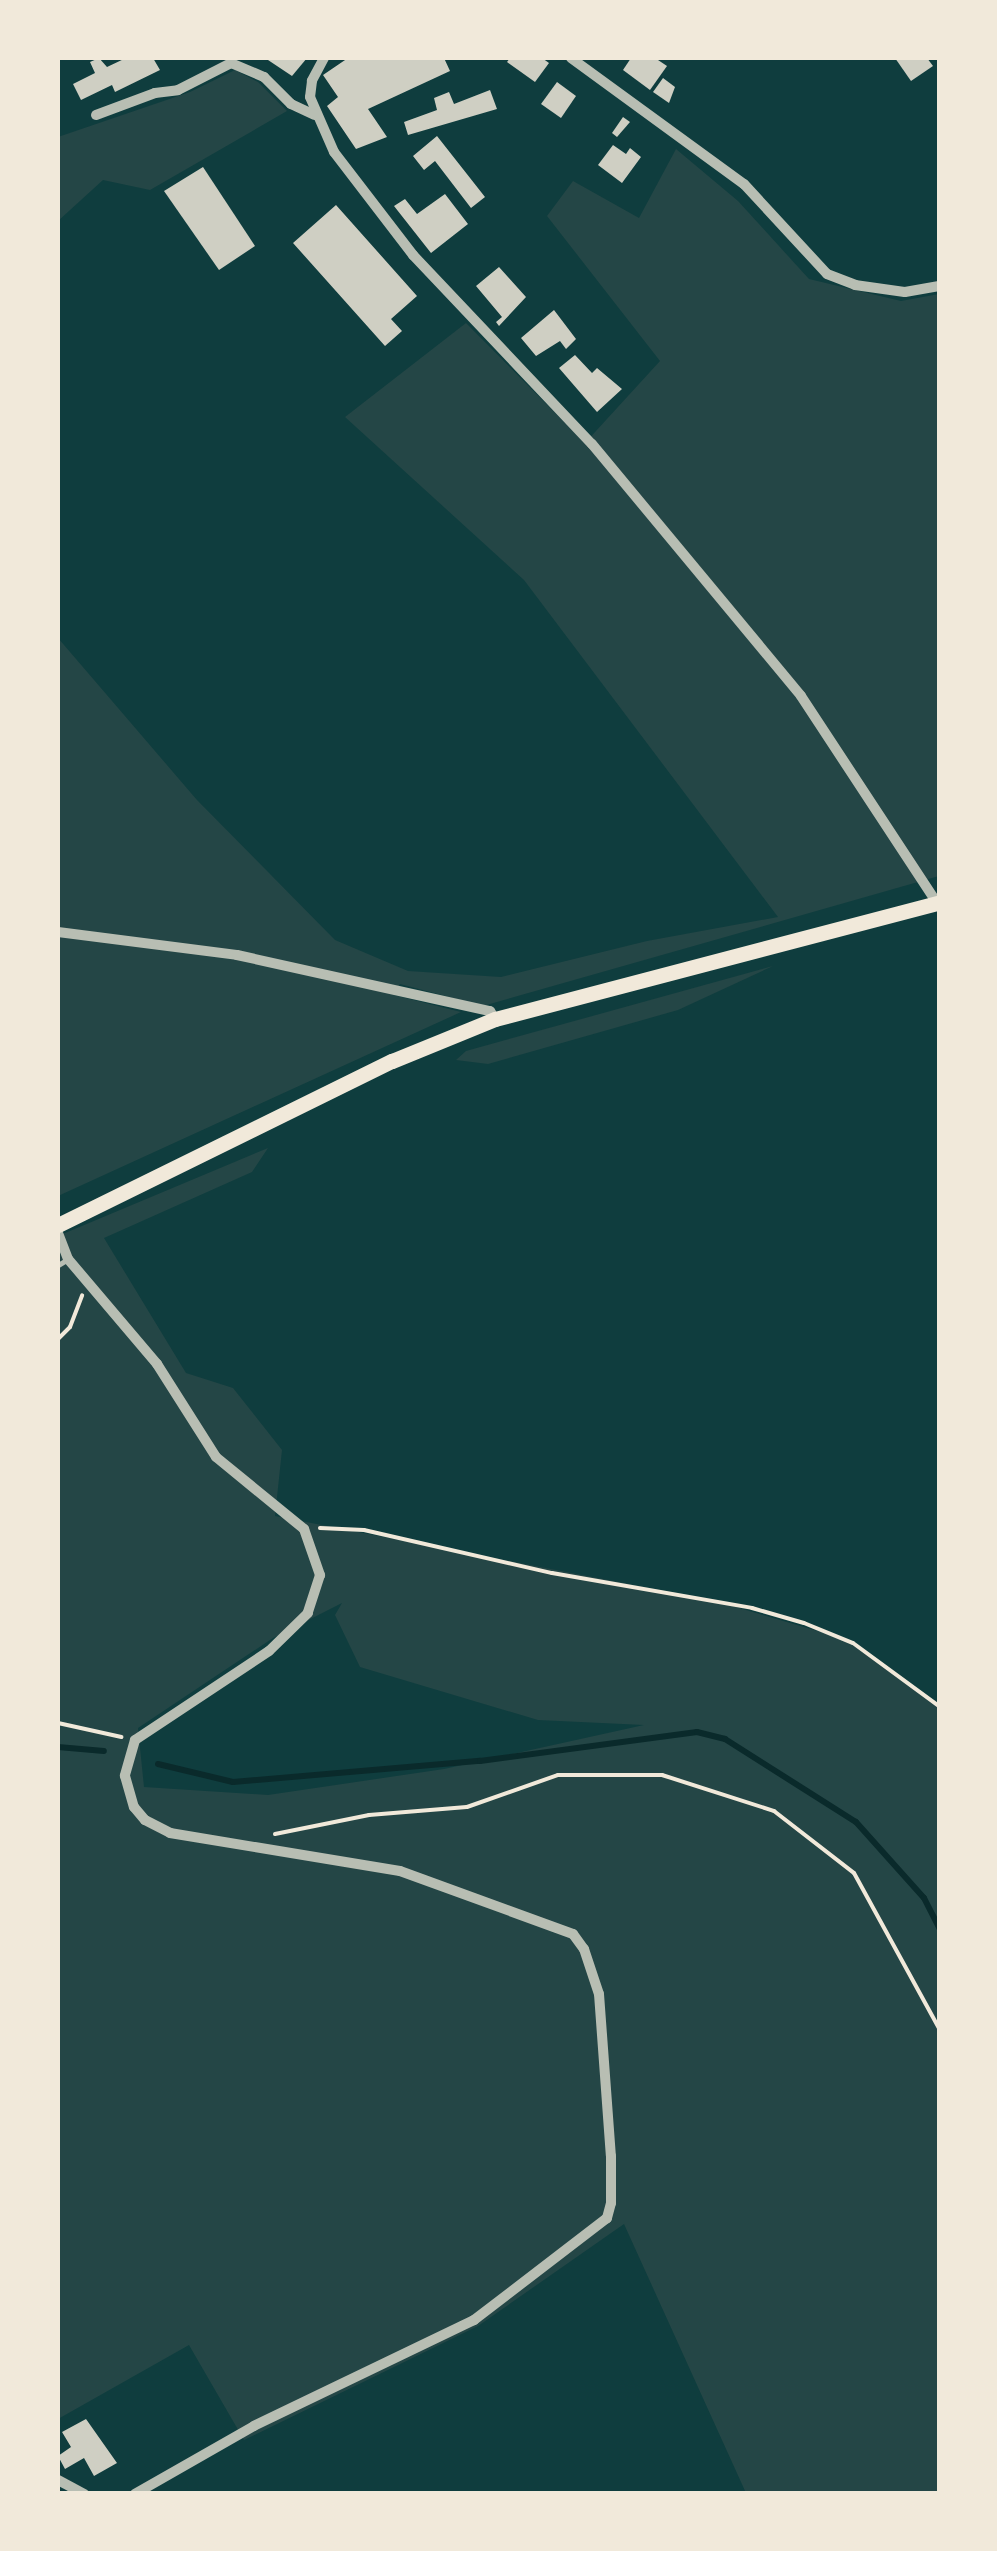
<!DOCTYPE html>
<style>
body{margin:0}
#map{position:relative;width:997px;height:2551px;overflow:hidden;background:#0f3d3e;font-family:Lato,sans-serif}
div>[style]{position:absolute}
.green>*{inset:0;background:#244646}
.stream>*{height:6px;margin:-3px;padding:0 3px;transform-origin:3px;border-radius:3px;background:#0a2a2b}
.building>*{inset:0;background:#cfcfc3}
.path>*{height:4px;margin:-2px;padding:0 2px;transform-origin:2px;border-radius:2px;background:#f1e9da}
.service>*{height:5px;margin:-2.5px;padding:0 2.5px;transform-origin:2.5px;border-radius:2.5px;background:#b8beb3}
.minor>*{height:10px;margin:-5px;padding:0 5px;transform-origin:5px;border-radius:5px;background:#b8beb3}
.primary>*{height:15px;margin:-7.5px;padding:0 7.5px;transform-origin:7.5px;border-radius:7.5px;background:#f1e9da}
span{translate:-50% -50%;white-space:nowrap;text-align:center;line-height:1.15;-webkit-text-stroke:9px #f1e9da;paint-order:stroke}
.frame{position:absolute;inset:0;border:60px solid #f1e9da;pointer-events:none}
</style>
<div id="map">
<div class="green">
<div style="clip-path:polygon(235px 70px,258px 82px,287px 111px,150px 190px,103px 180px,58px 221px,58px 137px,190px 92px)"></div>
<div style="clip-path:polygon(676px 149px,738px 201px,809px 279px,901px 301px,939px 294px,939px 876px,483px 1006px,400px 984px,394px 995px,461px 1012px,58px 1196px,58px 638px,197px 800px,335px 940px,408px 971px,501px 977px,647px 941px,778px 917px,524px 580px,345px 417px,466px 323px,585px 443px,660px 361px,547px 216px,573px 181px,639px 218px)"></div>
<div style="clip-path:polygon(773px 966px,678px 1010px,488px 1064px,456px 1060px,466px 1051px)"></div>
<div style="clip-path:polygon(evenodd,268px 1148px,252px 1172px,104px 1238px,186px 1373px,233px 1388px,282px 1450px,275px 1516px,712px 1600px,852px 1641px,939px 1704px,939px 2493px,746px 2493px,624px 2224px,478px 2326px,244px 2440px,189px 2345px,58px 2419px,58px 1236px,268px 1148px,342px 1603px,335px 1615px,360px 1667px,538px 1720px,644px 1725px,444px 1769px,268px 1795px,144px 1787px,138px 1728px,273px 1638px,342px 1603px)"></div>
</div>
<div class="stream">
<div style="left:58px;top:1747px;width:46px;rotate:5deg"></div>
<div style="left:158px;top:1764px;width:77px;rotate:13.5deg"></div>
<div style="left:233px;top:1782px;width:248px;rotate:-4.9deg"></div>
<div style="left:480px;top:1761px;width:219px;rotate:-7.6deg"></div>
<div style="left:697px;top:1732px;width:29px;rotate:14deg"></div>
<div style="left:725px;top:1739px;width:155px;rotate:32.4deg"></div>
<div style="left:856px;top:1822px;width:102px;rotate:48.2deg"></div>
<div style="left:924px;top:1898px;width:35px;rotate:63deg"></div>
</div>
<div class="building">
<div style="clip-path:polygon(99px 58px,107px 67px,126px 58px,153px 58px,160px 70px,115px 92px,112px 85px,81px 100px,73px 84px,95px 73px,90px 62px)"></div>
<div style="clip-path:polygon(265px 58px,307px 58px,292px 76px)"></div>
<div style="clip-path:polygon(348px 58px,444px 58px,450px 71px,368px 109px,387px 137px,356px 149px,327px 106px,338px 97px,323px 75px)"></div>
<div style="clip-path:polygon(510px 58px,542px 58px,549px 63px,535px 82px,507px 62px)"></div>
<div style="clip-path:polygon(631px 58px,655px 58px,667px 66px,650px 90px,623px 70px)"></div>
<div style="clip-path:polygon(895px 58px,927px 58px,933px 66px,911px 81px)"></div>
<div style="clip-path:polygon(663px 78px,675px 87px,669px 103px,653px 92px)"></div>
<div style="clip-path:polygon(557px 82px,576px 96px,561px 118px,541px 104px)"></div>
<div style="clip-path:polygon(490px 90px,497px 109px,408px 135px,404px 122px,437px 110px,434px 98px,449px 92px,454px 104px)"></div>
<div style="clip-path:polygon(623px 117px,630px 122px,617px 137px,612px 133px)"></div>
<div style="clip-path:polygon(437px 136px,485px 197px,471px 208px,435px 161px,424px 170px,413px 156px)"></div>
<div style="clip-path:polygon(613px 145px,626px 154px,630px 148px,641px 157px,622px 183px,598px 165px)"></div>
<div style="clip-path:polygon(203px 167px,255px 246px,219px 270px,164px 191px)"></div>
<div style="clip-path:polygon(445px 194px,468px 224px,431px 253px,394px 206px,405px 199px,417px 214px)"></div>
<div style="clip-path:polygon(336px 205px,417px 296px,391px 319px,402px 331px,385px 346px,293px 243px)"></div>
<div style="clip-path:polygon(499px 267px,526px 297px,499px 326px,496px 322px,502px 317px,476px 286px)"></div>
<div style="clip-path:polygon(554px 310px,576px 339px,566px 349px,560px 341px,536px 356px,521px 338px)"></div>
<div style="clip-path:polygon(575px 355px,592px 373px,597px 368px,622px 389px,597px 412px,559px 368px)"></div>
<div style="clip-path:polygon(86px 2419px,117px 2463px,94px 2476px,84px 2458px,65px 2469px,58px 2456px,71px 2447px,62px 2432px)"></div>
</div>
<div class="path">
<div style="left:58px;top:1339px;width:17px;rotate:-45deg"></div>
<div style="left:70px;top:1327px;width:34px;rotate:-69deg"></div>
<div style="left:320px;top:1528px;width:44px;rotate:2.6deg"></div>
<div style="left:364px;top:1530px;width:193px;rotate:12.9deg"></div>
<div style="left:552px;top:1573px;width:203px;rotate:9.9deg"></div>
<div style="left:752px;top:1608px;width:54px;rotate:16.1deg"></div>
<div style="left:804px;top:1623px;width:53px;rotate:22.2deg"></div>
<div style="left:853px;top:1643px;width:108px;rotate:36.3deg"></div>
<div style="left:58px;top:1723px;width:65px;rotate:12.5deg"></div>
<div style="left:275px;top:1834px;width:96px;rotate:-11.4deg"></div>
<div style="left:369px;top:1815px;width:98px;rotate:-4.7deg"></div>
<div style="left:467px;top:1807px;width:96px;rotate:-19.4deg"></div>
<div style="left:558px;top:1775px;width:104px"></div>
<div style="left:662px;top:1775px;width:118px;rotate:17.8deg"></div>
<div style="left:774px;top:1811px;width:101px;rotate:37.8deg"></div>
<div style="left:854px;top:1873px;width:179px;rotate:61.3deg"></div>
</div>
<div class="service">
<div style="left:58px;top:1265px;width:12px;rotate:-31deg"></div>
</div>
<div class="minor">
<div style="left:324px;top:58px;width:26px;rotate:118deg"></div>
<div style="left:312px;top:81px;width:16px;rotate:97deg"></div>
<div style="left:310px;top:97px;width:60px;rotate:66.4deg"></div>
<div style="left:334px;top:152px;width:130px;rotate:52.5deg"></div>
<div style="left:413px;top:255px;width:260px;rotate:46.6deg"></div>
<div style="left:592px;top:444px;width:327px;rotate:50.3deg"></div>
<div style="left:801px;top:696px;width:248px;rotate:56.7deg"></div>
<div style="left:571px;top:58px;width:214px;rotate:36.1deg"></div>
<div style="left:744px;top:184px;width:122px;rotate:47.3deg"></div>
<div style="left:827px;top:274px;width:30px;rotate:21deg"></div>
<div style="left:855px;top:285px;width:50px;rotate:8deg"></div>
<div style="left:905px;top:292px;width:36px;rotate:-10deg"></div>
<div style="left:96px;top:115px;width:63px;rotate:-20.4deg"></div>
<div style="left:155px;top:93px;width:23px;rotate:-7deg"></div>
<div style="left:178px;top:90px;width:59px;rotate:-27deg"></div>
<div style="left:231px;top:63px;width:36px;rotate:23deg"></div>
<div style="left:264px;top:77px;width:38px;rotate:45deg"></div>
<div style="left:291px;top:104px;width:26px;rotate:25deg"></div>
<div style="left:58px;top:932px;width:180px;rotate:7.3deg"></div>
<div style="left:237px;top:955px;width:259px;rotate:12.5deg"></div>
<div style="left:490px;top:1011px;width:9px;rotate:58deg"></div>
<div style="left:58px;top:1233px;width:28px;rotate:69deg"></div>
<div style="left:68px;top:1259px;width:138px;rotate:49.7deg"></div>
<div style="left:157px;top:1364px;width:110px;rotate:57.6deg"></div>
<div style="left:216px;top:1457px;width:114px;rotate:39.3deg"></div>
<div style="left:304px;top:1529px;width:49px;rotate:70.8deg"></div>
<div style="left:320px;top:1575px;width:40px;rotate:108deg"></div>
<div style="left:308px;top:1613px;width:54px;rotate:135.7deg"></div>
<div style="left:269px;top:1651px;width:161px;rotate:146.4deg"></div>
<div style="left:135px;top:1740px;width:37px;rotate:106deg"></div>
<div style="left:125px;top:1776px;width:32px;rotate:74deg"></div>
<div style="left:134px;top:1807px;width:17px;rotate:50deg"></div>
<div style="left:145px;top:1820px;width:28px;rotate:27deg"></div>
<div style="left:170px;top:1833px;width:233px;rotate:9.4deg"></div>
<div style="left:400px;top:1871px;width:184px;rotate:20deg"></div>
<div style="left:573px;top:1934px;width:19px;rotate:54deg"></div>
<div style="left:584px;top:1949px;width:47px;rotate:71.6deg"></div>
<div style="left:599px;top:1994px;width:162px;rotate:85.8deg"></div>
<div style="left:611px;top:2156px;width:47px;rotate:90deg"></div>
<div style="left:611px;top:2203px;width:16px;rotate:105deg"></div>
<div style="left:607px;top:2218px;width:168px;rotate:142.5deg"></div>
<div style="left:474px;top:2320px;width:244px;rotate:154.3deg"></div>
<div style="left:254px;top:2426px;width:137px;rotate:150.3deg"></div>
<div style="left:58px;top:2480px;width:30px;rotate:28deg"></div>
</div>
<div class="primary">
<div style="left:58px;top:1225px;width:372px;rotate:-26.2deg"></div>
<div style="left:392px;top:1061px;width:111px;rotate:-22.2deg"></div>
<div style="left:495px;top:1019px;width:460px;rotate:-14.7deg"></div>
</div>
<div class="frame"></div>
</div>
